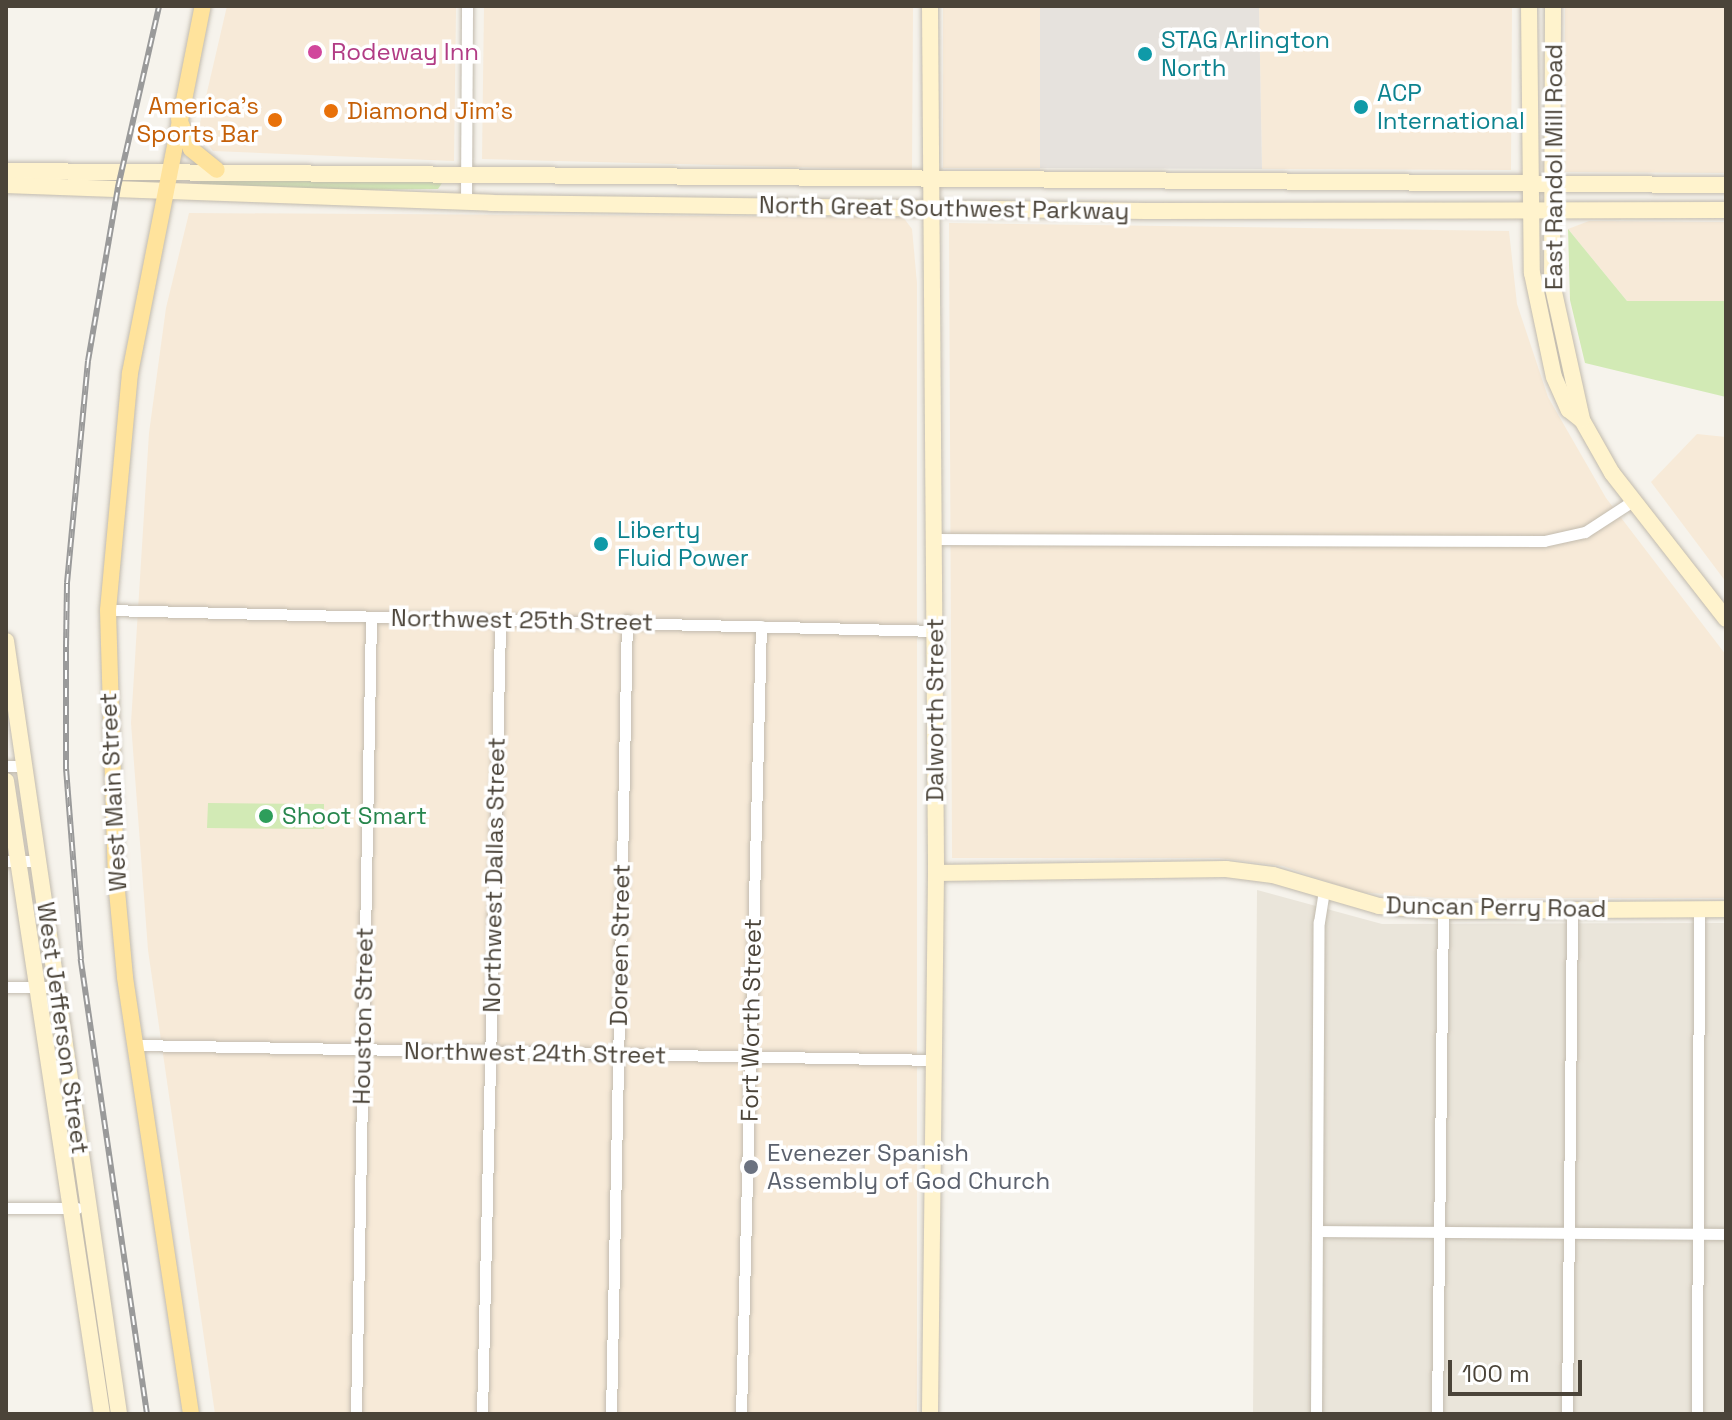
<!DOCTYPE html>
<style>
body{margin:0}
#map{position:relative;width:1732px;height:1420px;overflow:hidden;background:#f6f3ec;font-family:"Space Grotesk",sans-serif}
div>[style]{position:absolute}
.residential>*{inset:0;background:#eae5da}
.commercial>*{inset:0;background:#f7ead8}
.industrial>*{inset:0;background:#e6e2dd}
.green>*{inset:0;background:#d2eab5}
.roads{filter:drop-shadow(0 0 2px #c2bbae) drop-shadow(0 0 2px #c2bbae)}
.street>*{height:11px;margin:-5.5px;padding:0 5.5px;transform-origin:5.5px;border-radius:5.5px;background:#fff}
.secondary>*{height:16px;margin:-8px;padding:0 8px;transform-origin:8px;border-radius:8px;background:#fff3cd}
.primary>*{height:16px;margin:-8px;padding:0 8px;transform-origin:8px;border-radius:8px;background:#ffe39c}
.rail>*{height:6px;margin-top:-3px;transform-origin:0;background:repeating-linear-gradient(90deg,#fff 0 9px,#9a9a9a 0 18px);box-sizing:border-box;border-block:2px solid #9a9a9a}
.dots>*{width:22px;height:22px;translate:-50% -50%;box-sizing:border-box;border:4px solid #fff;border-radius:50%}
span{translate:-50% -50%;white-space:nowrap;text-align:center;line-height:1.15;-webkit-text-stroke:7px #fff;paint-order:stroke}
.culture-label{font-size:24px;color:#0d838f}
.left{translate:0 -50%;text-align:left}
.hotel-label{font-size:24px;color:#b23c85}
.food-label{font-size:24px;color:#c56008}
.right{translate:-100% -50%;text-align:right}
.street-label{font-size:24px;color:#4b4439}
.leisure-label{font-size:24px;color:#27864d}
.worship-label{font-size:24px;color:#5b616d}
.frame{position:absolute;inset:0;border:8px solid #4b4439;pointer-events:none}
.scale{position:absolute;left:1448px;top:1360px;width:134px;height:36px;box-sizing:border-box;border:4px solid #4b4439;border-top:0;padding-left:10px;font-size:24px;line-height:28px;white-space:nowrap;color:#4b4439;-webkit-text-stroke:6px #fff;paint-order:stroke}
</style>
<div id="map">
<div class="residential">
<div style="clip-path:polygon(1257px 890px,1382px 924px,1726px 923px,1726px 1414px,1253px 1414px)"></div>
</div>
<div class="commercial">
<div style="clip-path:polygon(227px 6px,456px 6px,454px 161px,213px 151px,198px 131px)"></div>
<div style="clip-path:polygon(484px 6px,913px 6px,912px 170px,482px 159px)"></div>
<div style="clip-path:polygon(943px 6px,1040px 6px,1040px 168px,943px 168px)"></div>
<div style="clip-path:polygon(1259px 6px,1512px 6px,1511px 170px,1262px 169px)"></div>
<div style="clip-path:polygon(1565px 6px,1726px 6px,1726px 173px,1564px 172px)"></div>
<div style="clip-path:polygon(189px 213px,903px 217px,912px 229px,917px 283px,917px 1414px,215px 1414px,148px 950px,131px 723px,149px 433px,166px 308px)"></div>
<div style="clip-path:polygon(1589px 221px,1726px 222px,1726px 301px,1627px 301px,1568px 229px)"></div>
<div style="clip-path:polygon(949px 223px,1509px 231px,1517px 304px,1548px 397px,1606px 498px,1726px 655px,1726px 898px,1438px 898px,1357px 892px,1283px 866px,1219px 858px,952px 858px)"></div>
<div style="clip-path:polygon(1697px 434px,1726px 437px,1726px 582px,1651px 482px)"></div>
</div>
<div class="industrial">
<div style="clip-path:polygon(1040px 6px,1259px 6px,1262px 169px,1040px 168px)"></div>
</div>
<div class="green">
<div style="clip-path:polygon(200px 179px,442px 181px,442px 183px,438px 189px,343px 190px,200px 186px)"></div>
<div style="clip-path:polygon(1568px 229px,1627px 301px,1726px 301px,1726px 397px,1585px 363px,1570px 300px)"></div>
<div style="clip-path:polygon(208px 803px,324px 804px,324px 829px,207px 828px)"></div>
</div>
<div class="roads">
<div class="street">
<div style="left:466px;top:202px;width:196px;rotate:-89.7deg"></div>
<div style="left:932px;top:539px;width:612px;rotate:0.19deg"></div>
<div style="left:1544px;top:541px;width:42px;rotate:-12.4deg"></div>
<div style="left:1585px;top:532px;width:59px;rotate:-33.1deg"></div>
<div style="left:108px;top:610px;width:827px;rotate:1.45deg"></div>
<div style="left:6px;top:766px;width:19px"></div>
<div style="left:6px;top:861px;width:33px"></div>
<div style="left:6px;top:987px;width:51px"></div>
<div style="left:135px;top:1045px;width:800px;rotate:1.07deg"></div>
<div style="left:6px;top:1208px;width:71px"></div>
<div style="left:1318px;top:1231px;width:408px;rotate:0.4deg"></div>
<div style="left:356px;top:1414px;width:795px;rotate:-88.92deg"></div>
<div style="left:482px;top:1414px;width:790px;rotate:-88.69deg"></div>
<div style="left:611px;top:1414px;width:794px;rotate:-88.85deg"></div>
<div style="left:741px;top:1414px;width:788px;rotate:-88.55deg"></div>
<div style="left:1316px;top:1414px;width:492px;rotate:-89.7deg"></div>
<div style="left:1319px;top:922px;width:32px;rotate:-81deg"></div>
<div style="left:1437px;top:1414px;width:503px;rotate:-89.32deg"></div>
<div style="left:1567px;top:1414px;width:504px;rotate:-89.43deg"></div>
<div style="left:1697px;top:1414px;width:505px;rotate:-89.77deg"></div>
</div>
<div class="secondary">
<div style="left:930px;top:6px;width:867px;rotate:89.6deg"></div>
<div style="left:936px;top:873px;width:541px;rotate:90.64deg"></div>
<div style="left:1529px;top:6px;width:267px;rotate:89.4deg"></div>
<div style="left:1532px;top:273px;width:106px;rotate:78.1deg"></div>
<div style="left:1554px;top:377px;width:36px;rotate:66deg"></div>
<div style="left:1569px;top:410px;width:16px;rotate:38deg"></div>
<div style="left:1582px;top:420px;width:61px;rotate:60.5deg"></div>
<div style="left:1612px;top:473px;width:185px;rotate:52deg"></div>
<div style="left:1553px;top:6px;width:277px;rotate:90.2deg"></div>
<div style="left:1552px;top:283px;width:140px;rotate:77.6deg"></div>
<div style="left:6px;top:171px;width:1720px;rotate:0.47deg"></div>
<div style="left:6px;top:185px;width:485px;rotate:2.1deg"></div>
<div style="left:491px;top:203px;width:655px;rotate:0.7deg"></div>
<div style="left:1146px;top:211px;width:580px;rotate:-0.1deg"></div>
<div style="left:6px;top:641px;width:781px;rotate:81.68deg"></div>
<div style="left:6px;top:781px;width:640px;rotate:81.38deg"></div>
<div style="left:936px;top:873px;width:290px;rotate:-0.8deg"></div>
<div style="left:1226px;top:869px;width:47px;rotate:7.3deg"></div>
<div style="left:1273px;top:875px;width:110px;rotate:16.3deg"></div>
<div style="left:1379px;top:906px;width:64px;rotate:4.5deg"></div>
<div style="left:1443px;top:911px;width:283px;rotate:-0.4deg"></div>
</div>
<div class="primary">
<div style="left:179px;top:119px;width:32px;rotate:68deg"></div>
<div style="left:191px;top:149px;width:33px;rotate:39deg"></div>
<div style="left:191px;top:1414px;width:442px;rotate:-98.6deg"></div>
<div style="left:125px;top:977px;width:97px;rotate:-95.3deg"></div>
<div style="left:116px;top:880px;width:270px;rotate:-91.7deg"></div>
<div style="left:108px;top:610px;width:238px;rotate:-84.7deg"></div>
<div style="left:130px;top:373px;width:374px;rotate:-78.8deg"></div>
</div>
</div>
<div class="rail">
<div style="left:147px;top:1414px;width:460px;rotate:-98.3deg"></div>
<div style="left:81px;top:959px;width:191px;rotate:-94.5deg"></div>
<div style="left:66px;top:769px;width:122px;rotate:-90deg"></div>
<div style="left:66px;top:647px;width:64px;rotate:-89.1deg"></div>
<div style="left:67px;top:583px;width:223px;rotate:-84.6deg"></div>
<div style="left:88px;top:361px;width:177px;rotate:-80.2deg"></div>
<div style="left:118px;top:187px;width:186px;rotate:-77.2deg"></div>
</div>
<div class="dots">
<div style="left:315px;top:52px;background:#d1479c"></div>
<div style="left:1145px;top:54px;background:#0f9aa8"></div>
<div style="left:1361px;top:107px;background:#0f9aa8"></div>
<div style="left:331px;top:111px;background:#e8710a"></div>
<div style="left:275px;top:120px;background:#e8710a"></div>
<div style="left:601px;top:544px;background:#0f9aa8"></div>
<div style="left:266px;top:816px;background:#2e9e5b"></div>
<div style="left:751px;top:1167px;background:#6b7280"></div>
</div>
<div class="culture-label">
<span class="left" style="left:1161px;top:54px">STAG Arlington<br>North</span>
<span class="left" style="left:1377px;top:107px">ACP<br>International</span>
<span class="left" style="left:617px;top:544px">Liberty<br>Fluid Power</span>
</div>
<div class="hotel-label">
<span class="left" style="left:331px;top:52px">Rodeway Inn</span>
</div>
<div class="food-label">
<span class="right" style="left:259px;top:120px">America's<br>Sports Bar</span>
<span class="left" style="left:347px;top:111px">Diamond Jim's</span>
</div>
<div class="street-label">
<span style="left:1554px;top:167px;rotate:-90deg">East Randol Mill Road</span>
<span style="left:944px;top:208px;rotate:1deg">North Great Southwest Parkway</span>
<span style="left:522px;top:620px;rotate:1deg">Northwest 25th Street</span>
<span style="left:935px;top:710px;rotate:-90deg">Dalworth Street</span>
<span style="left:113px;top:792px;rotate:-93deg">West Main Street</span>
<span style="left:494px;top:875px;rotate:-89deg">Northwest Dallas Street</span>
<span style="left:1496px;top:907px;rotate:1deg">Duncan Perry Road</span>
<span style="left:620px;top:945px;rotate:-89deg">Doreen Street</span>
<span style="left:363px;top:1016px;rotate:-89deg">Houston Street</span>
<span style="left:751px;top:1020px;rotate:-89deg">Fort Worth Street</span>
<span style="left:63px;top:1028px;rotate:82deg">West Jefferson Street</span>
<span style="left:535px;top:1053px;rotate:1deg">Northwest 24th Street</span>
</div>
<div class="leisure-label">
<span class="left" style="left:282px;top:816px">Shoot Smart</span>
</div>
<div class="worship-label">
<span class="left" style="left:767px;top:1167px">Evenezer Spanish<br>Assembly of God Church</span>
</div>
<div class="frame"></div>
<div class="scale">100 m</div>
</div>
